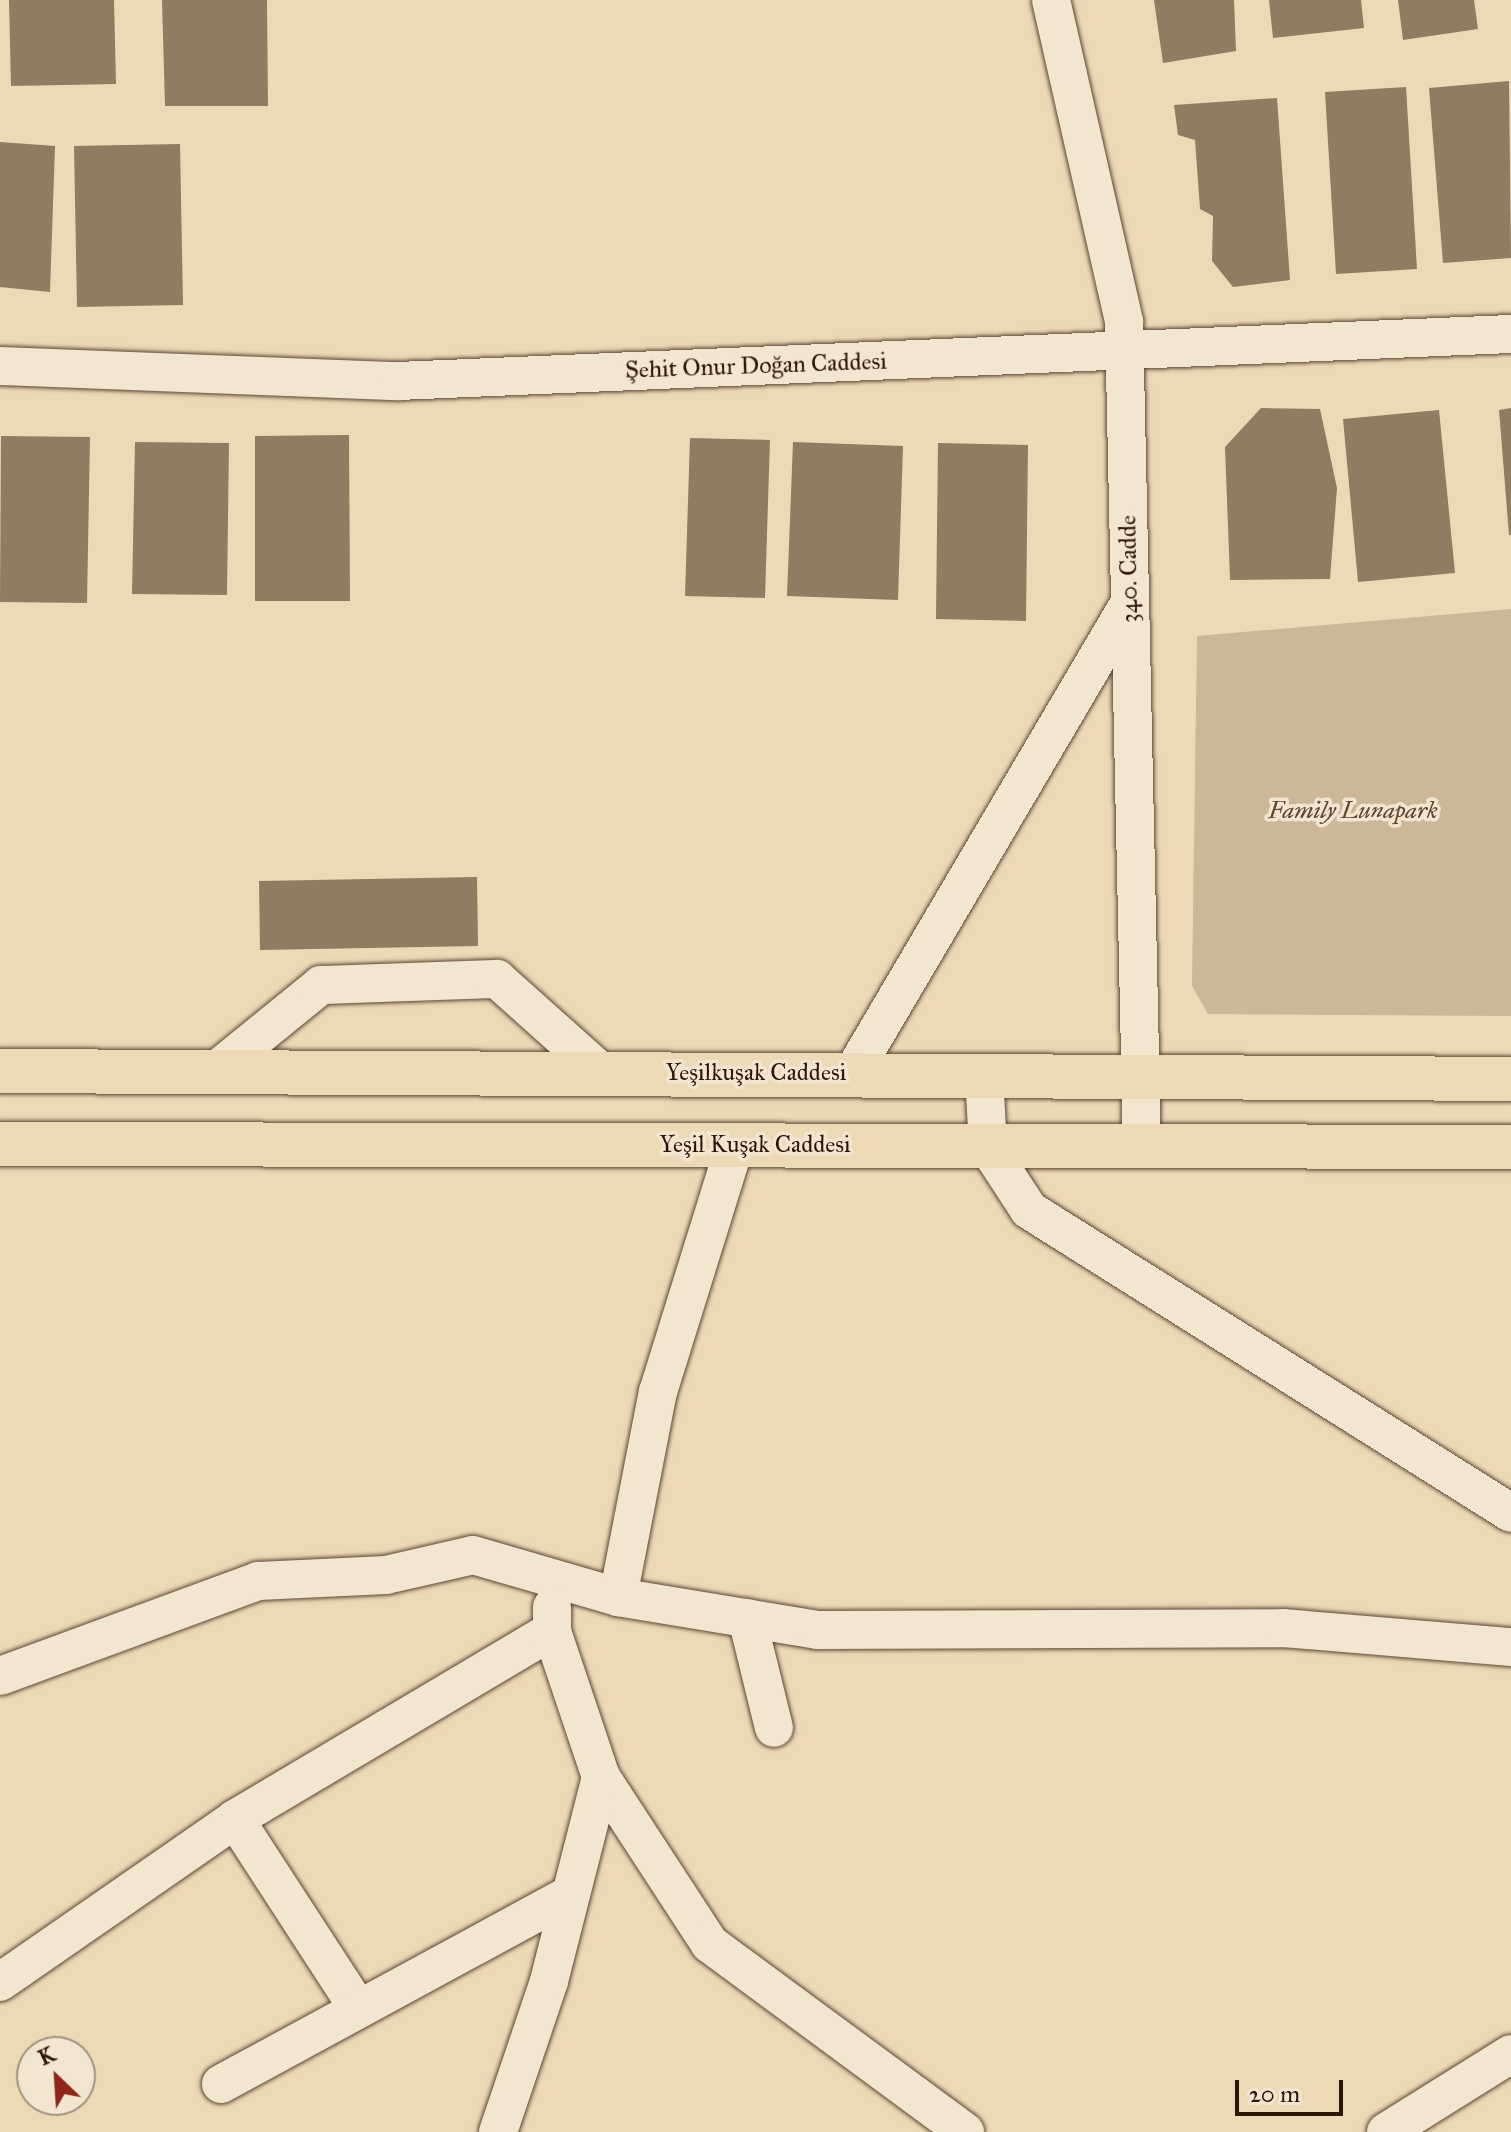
<!DOCTYPE html>
<meta charset="utf-8">
<style>
body{margin:0}
#map{position:relative;width:1511px;height:2132px;overflow:hidden;background:#edd9b6;font-family:"IM FELL Great Primer",serif}
div>[style]{position:absolute}
.green>*{inset:0;background:#ccb899}
.building>*{inset:0;background:#917b63}
.roads{filter:drop-shadow(0 0 2px #5d4635) drop-shadow(0 0 2px #5d4635)}
.minor>*{height:38px;margin:-19px;padding:0 19px;transform-origin:19px;border-radius:19px;background:#f3e6d0}
.major>*{height:44px;margin:-22px;padding:0 22px;transform-origin:22px;border-radius:22px;background:#edd9b6}
span{translate:-50% -50%;white-space:nowrap;text-align:center;line-height:1.15;-webkit-text-stroke:7px #f3e6d0;paint-order:stroke}
.street-label{font-size:24px;color:#2d150a}
.park-label{font-size:24px;color:#5d4635;font-style:italic}
.north{position:absolute;left:16px;top:2036px;width:80px;height:80px;box-sizing:border-box;background:#f3e6d0;border:2px solid #a49281;border-radius:50%;rotate:335deg;font-size:22px;font-weight:700;line-height:32px;text-align:center;color:#2d150a}
.north::after{content:'';display:block;margin:auto;width:28px;height:36px;background:#8f2418;clip-path:polygon(50% 0,100% 100%,50% 72%,0 100%)}
.scale{position:absolute;left:1235px;top:2080px;width:108px;height:36px;box-sizing:border-box;border:4px solid #2d150a;border-top:0;padding-left:10px;font-size:24px;line-height:28px;white-space:nowrap;color:#2d150a;-webkit-text-stroke:6px #f3e6d0;paint-order:stroke}
</style>
<div id="map">
<div class="green">
<div style="clip-path:polygon(1511px 609px,1511px 1016px,1208px 1014px,1192px 986px,1197px 636px)"></div>
</div>
<div class="building">
<div style="clip-path:polygon(9px 0,114px 0,116px 84px,11px 86px)"></div>
<div style="clip-path:polygon(162px 0,267px 0,268px 106px,165px 106px)"></div>
<div style="clip-path:polygon(1154px 0,1234px 0,1236px 51px,1163px 63px)"></div>
<div style="clip-path:polygon(1269px 0,1361px 0,1364px 28px,1273px 38px)"></div>
<div style="clip-path:polygon(1398px 0,1474px 0,1478px 29px,1403px 40px)"></div>
<div style="clip-path:polygon(1509px 81px,1511px 258px,1443px 263px,1429px 88px)"></div>
<div style="clip-path:polygon(1406px 87px,1417px 269px,1336px 274px,1325px 92px)"></div>
<div style="clip-path:polygon(1277px 98px,1290px 280px,1233px 287px,1212px 261px,1213px 216px,1200px 209px,1195px 140px,1178px 135px,1174px 105px)"></div>
<div style="clip-path:polygon(0 142px,55px 146px,50px 292px,0 287px)"></div>
<div style="clip-path:polygon(180px 144px,183px 305px,77px 307px,74px 146px)"></div>
<div style="clip-path:polygon(1261px 408px,1320px 409px,1337px 488px,1330px 579px,1230px 580px,1225px 447px)"></div>
<div style="clip-path:polygon(1511px 408px,1511px 535px,1509px 535px,1499px 410px)"></div>
<div style="clip-path:polygon(1439px 410px,1455px 573px,1358px 582px,1343px 419px)"></div>
<div style="clip-path:polygon(349px 435px,350px 601px,255px 601px,255px 436px)"></div>
<div style="clip-path:polygon(1px 436px,90px 437px,87px 603px,0 602px)"></div>
<div style="clip-path:polygon(690px 438px,770px 440px,765px 598px,685px 596px)"></div>
<div style="clip-path:polygon(135px 442px,229px 443px,227px 595px,132px 594px)"></div>
<div style="clip-path:polygon(793px 442px,903px 446px,898px 600px,787px 596px)"></div>
<div style="clip-path:polygon(938px 443px,1028px 445px,1026px 621px,936px 619px)"></div>
<div style="clip-path:polygon(477px 877px,478px 946px,260px 950px,259px 881px)"></div>
</div>
<div class="roads">
<div class="minor">
<div style="left:1051px;top:0;width:330px;rotate:77.2deg"></div>
<div style="left:1124px;top:322px;width:824px;rotate:88.75deg"></div>
<div style="left:0;top:366px;width:398px;rotate:2.2deg"></div>
<div style="left:398px;top:381px;width:1114px;rotate:-2.42deg"></div>
<div style="left:214px;top:1072px;width:138px;rotate:-39.1deg"></div>
<div style="left:321px;top:985px;width:176px;rotate:-2deg"></div>
<div style="left:497px;top:979px;width:141px;rotate:41.8deg"></div>
<div style="left:852px;top:1074px;width:546px;rotate:-59.49deg"></div>
<div style="left:984px;top:1074px;width:73px;rotate:86.9deg"></div>
<div style="left:988px;top:1147px;width:75px;rotate:56.9deg"></div>
<div style="left:1029px;top:1210px;width:569px;rotate:32.15deg"></div>
<div style="left:618px;top:1597px;width:209px;rotate:-79deg"></div>
<div style="left:658px;top:1392px;width:259px;rotate:-72.7deg"></div>
<div style="left:747px;top:1618px;width:113px;rotate:76.2deg"></div>
<div style="left:0;top:1676px;width:275px;rotate:-20.2deg"></div>
<div style="left:258px;top:1581px;width:128px;rotate:-2.7deg"></div>
<div style="left:386px;top:1575px;width:89px;rotate:-12.9deg"></div>
<div style="left:473px;top:1555px;width:151px;rotate:16.2deg"></div>
<div style="left:618px;top:1597px;width:202px;rotate:9.4deg"></div>
<div style="left:817px;top:1630px;width:466px;rotate:-0.2deg"></div>
<div style="left:1283px;top:1628px;width:229px;rotate:4.8deg"></div>
<div style="left:601px;top:1777px;width:199px;rotate:56.9deg"></div>
<div style="left:710px;top:1944px;width:317px;rotate:36.4deg"></div>
<div style="left:235px;top:1819px;width:222px;rotate:57deg"></div>
<div style="left:0;top:1982px;width:286px;rotate:-34.7deg"></div>
<div style="left:235px;top:1819px;width:369px;rotate:-30.7deg"></div>
<div style="left:221px;top:2084px;width:394px;rotate:-28.5deg"></div>
<div style="left:498px;top:2132px;width:159px;rotate:-71.3deg"></div>
<div style="left:549px;top:1981px;width:211px;rotate:-75.7deg"></div>
<div style="left:601px;top:1777px;width:154px;rotate:-108.6deg"></div>
<div style="left:552px;top:1631px;width:24px;rotate:-90deg"></div>
<div style="left:1386px;top:2132px;width:147px;rotate:-32deg"></div>
</div>
<div class="major">
<div style="left:0;top:1071px;width:1511px;rotate:0.3deg"></div>
<div style="left:0;top:1144px;width:1511px;rotate:0.11deg"></div>
</div>
</div>
<div class="street-label">
<span style="left:756px;top:366px;rotate:-2deg">Şehit Onur Doğan Caddesi</span>
<span style="left:1129px;top:569px;rotate:-91deg">340. Cadde</span>
<span style="left:756px;top:1073px">Yeşilkuşak Caddesi</span>
<span style="left:755px;top:1145px">Yeşil Kuşak Caddesi</span>
</div>
<div class="park-label">
<span style="left:1353px;top:811px">Family Lunapark</span>
</div>
<div class="north">K</div>
<div class="scale">20 m</div>
</div>
